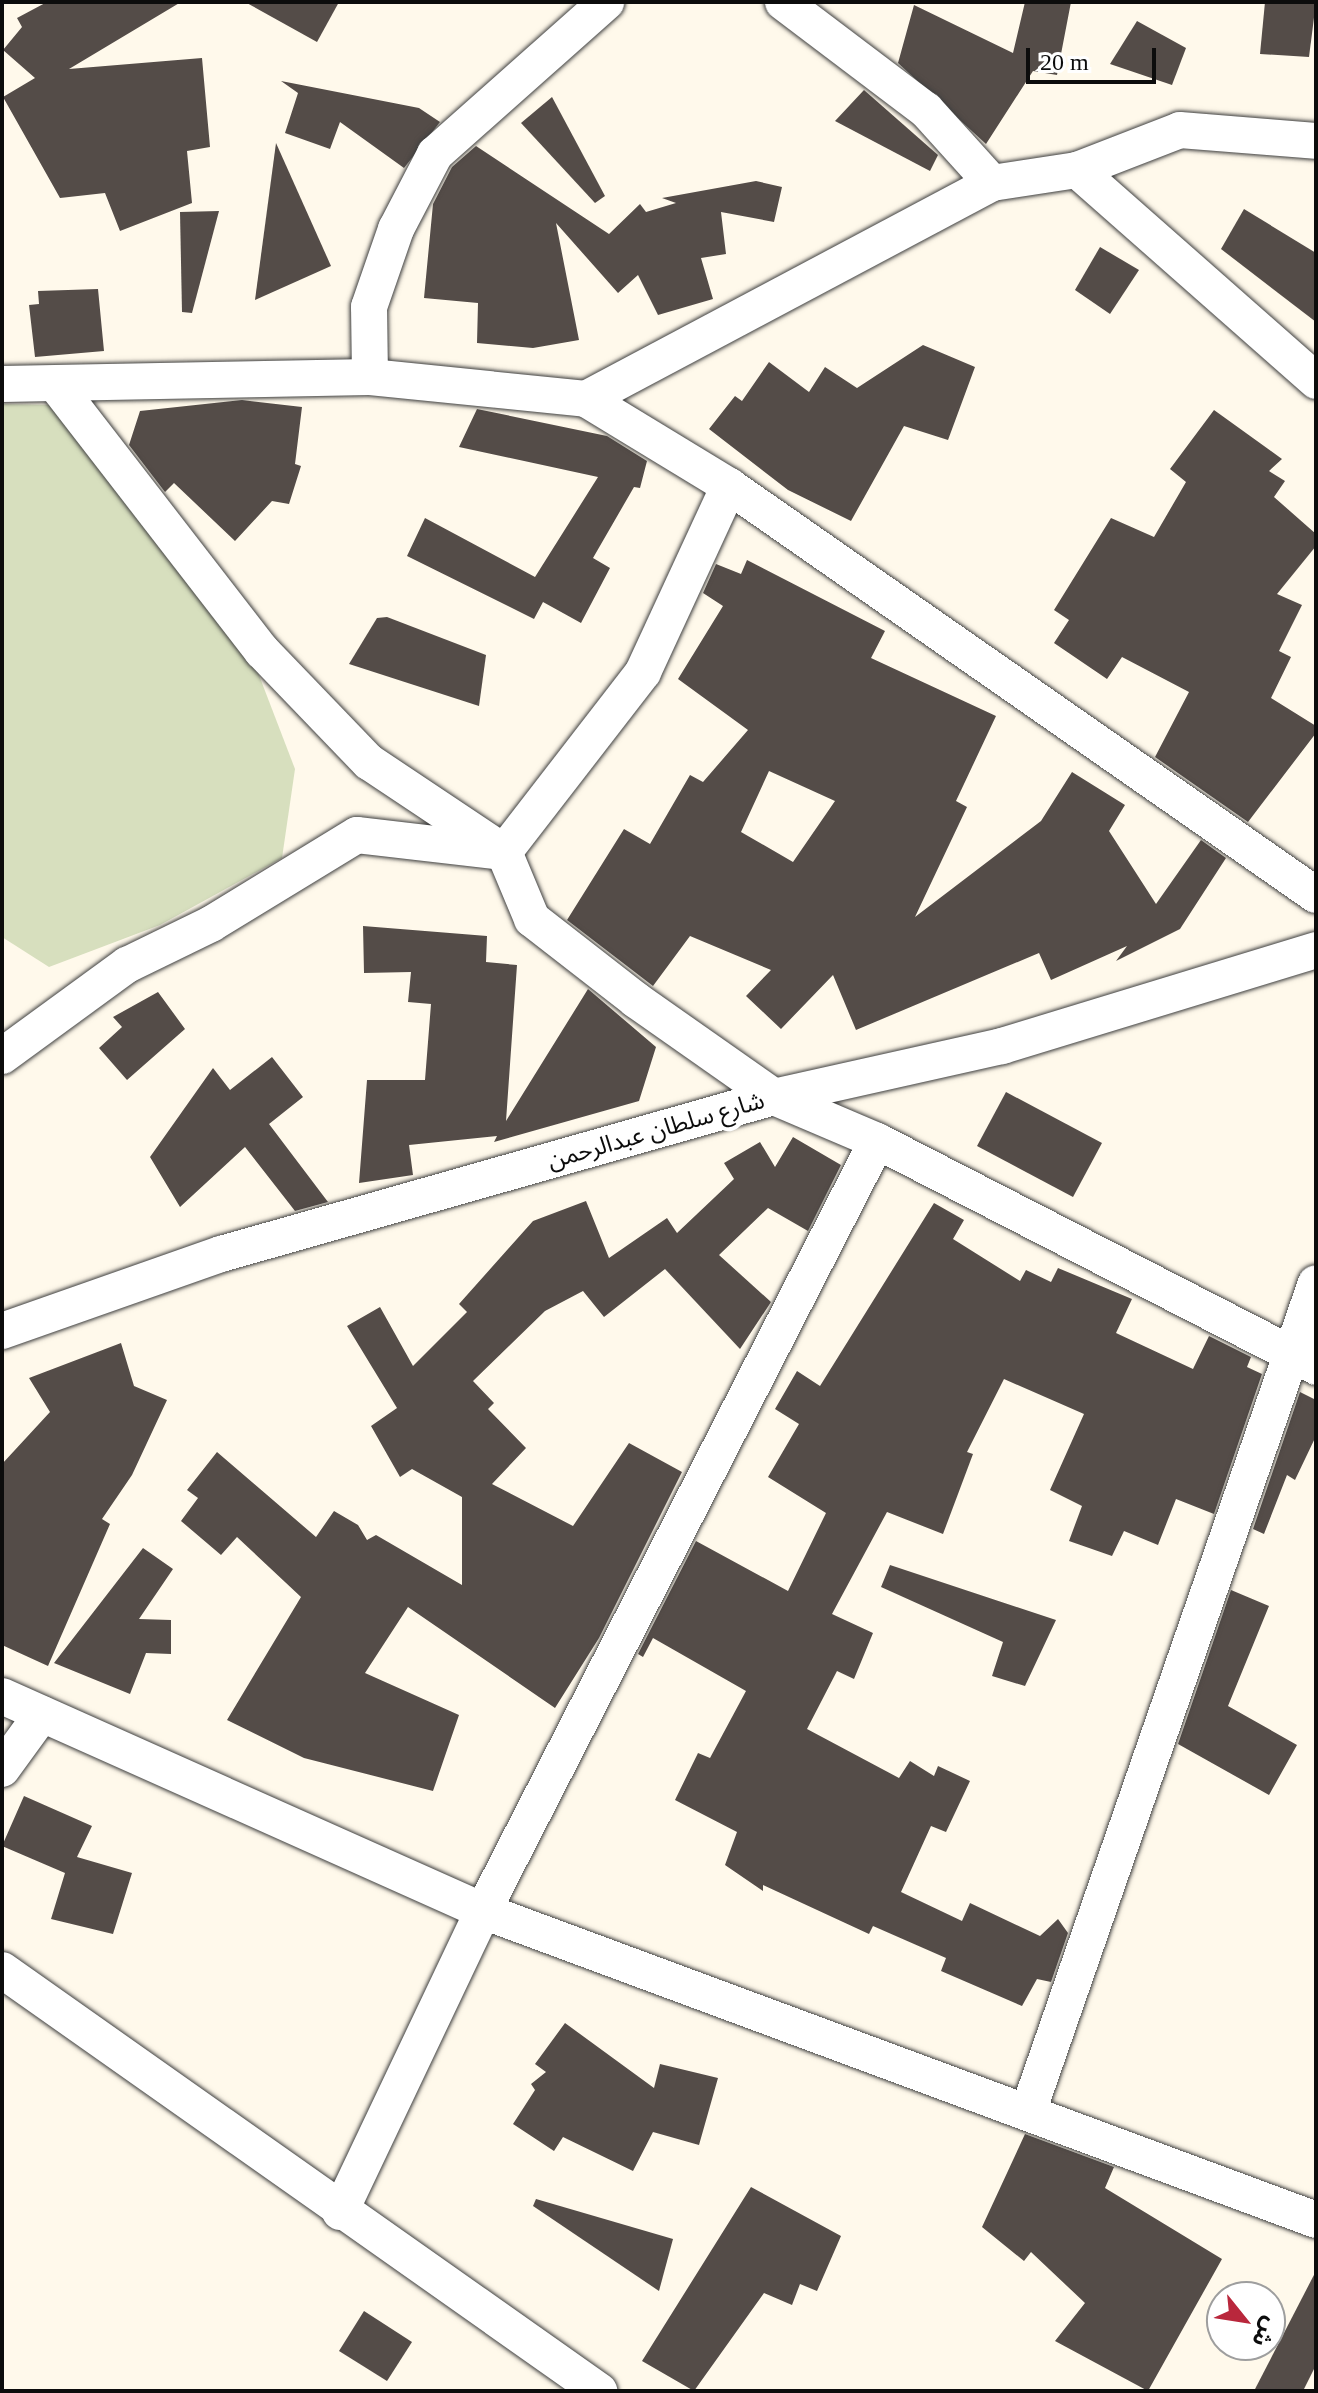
<!DOCTYPE html>
<meta charset="utf-8">
<style>
body{margin:0}
#map{position:relative;width:1318px;height:2393px;overflow:hidden;background:#fff9eb;font-family:"Times New Roman","Noto Sans Arabic",serif}
div>[style]{position:absolute}
.cemetery>*{inset:0;background:#d7dfbe}
.building>*{inset:0;background:#544c48}
.roads{filter:drop-shadow(0 0 2px #3f3f3f) drop-shadow(0 0 2px #3f3f3f)}
.street>*{height:36px;margin:-18px;padding:0 18px;transform-origin:18px;border-radius:18px;background:#fff}
span{translate:-50% -50%;white-space:nowrap;text-align:center;line-height:1.15;-webkit-text-stroke:8px #fff;paint-order:stroke}
.street-label{font-size:24px;color:#0c0c0c}
.frame{position:absolute;inset:0;border:4px solid #0c0c0c;pointer-events:none}
.north{position:absolute;left:1206px;top:2281px;width:80px;height:80px;box-sizing:border-box;background:#fff;border:2px solid #9e9e9e;border-radius:50%;rotate:120deg;font-size:22px;font-weight:700;line-height:32px;text-align:center;color:#0c0c0c}
.north::after{content:'';display:block;margin:auto;width:28px;height:36px;background:#b9273c;clip-path:polygon(50% 0,100% 100%,50% 72%,0 100%)}
.scale{position:absolute;left:1026px;top:48px;width:130px;height:36px;box-sizing:border-box;border:4px solid #0c0c0c;border-top:0;padding-left:10px;font-size:24px;line-height:28px;white-space:nowrap;color:#0c0c0c;-webkit-text-stroke:6px #fff;paint-order:stroke}
</style>
<div id="map">
<div class="cemetery">
<div style="clip-path:polygon(2px 404px,60px 405px,257px 670px,295px 769px,282px 858px,160px 925px,49px 967px,2px 937px)"></div>
</div>
<div class="building">
<div style="clip-path:polygon(47px 2px,181px 2px,69px 69px,202px 58px,210px 147px,187px 151px,192px 203px,120px 231px,105px 193px,60px 198px,3px 97px,35px 78px,3px 50px,22px 27px,17px 18px)"></div>
<div style="clip-path:polygon(245px 2px,339px 2px,317px 42px)"></div>
<div style="clip-path:polygon(1025px 2px,1071px 2px,1057px 75px,1033px 71px,986px 144px,898px 63px,914px 5px,1013px 53px)"></div>
<div style="clip-path:polygon(1265px 2px,1316px 2px,1309px 57px,1260px 54px)"></div>
<div style="clip-path:polygon(1137px 21px,1186px 48px,1172px 85px,1110px 64px)"></div>
<div style="clip-path:polygon(281px 81px,419px 108px,440px 122px,404px 168px,340px 122px,330px 149px,285px 133px,298px 93px)"></div>
<div style="clip-path:polygon(864px 90px,938px 155px,930px 171px,835px 121px)"></div>
<div style="clip-path:polygon(552px 97px,605px 196px,595px 203px,521px 123px)"></div>
<div style="clip-path:polygon(276px 143px,331px 266px,255px 300px)"></div>
<div style="clip-path:polygon(476px 146px,609px 234px,640px 204px,646px 212px,676px 203px,662px 198px,756px 181px,782px 187px,774px 222px,721px 212px,726px 254px,701px 258px,713px 299px,658px 315px,638px 275px,618px 293px,556px 223px,579px 340px,533px 348px,477px 343px,478px 303px,424px 298px,433px 204px,452px 167px)"></div>
<div style="clip-path:polygon(1244px 209px,1316px 253px,1316px 322px,1221px 249px)"></div>
<div style="clip-path:polygon(219px 211px,192px 313px,182px 312px,180px 212px)"></div>
<div style="clip-path:polygon(1100px 247px,1139px 270px,1110px 314px,1075px 290px)"></div>
<div style="clip-path:polygon(98px 289px,104px 351px,35px 357px,29px 305px,39px 304px,38px 291px)"></div>
<div style="clip-path:polygon(923px 345px,975px 367px,948px 440px,904px 426px,851px 521px,788px 490px,709px 429px,735px 396px,742px 401px,769px 362px,809px 392px,825px 367px,857px 388px)"></div>
<div style="clip-path:polygon(242px 400px,302px 407px,295px 464px,301px 466px,289px 504px,272px 501px,235px 541px,174px 483px,165px 492px,129px 445px,140px 411px)"></div>
<div style="clip-path:polygon(477px 409px,607px 436px,647px 461px,640px 488px,634px 487px,593px 558px,610px 568px,581px 623px,543px 602px,534px 619px,407px 556px,425px 518px,535px 577px,598px 477px,459px 447px)"></div>
<div style="clip-path:polygon(1214px 410px,1282px 459px,1269px 471px,1285px 481px,1274px 497px,1316px 534px,1316px 546px,1277px 594px,1302px 605px,1279px 651px,1291px 657px,1271px 698px,1316px 726px,1316px 733px,1248px 822px,1155px 757px,1189px 692px,1122px 657px,1107px 679px,1054px 643px,1069px 620px,1054px 610px,1111px 518px,1154px 537px,1186px 482px,1170px 469px)"></div>
<div style="clip-path:polygon(evenodd,747px 560px,885px 631px,871px 658px,996px 716px,956px 801px,967px 807px,915px 917px,1041px 821px,1072px 772px,1125px 805px,1109px 831px,1156px 904px,1201px 840px,1226px 858px,1180px 929px,1116px 961px,1127px 946px,1051px 980px,1039px 953px,856px 1030px,833px 975px,781px 1029px,746px 996px,771px 970px,690px 936px,653px 986px,567px 920px,624px 829px,650px 844px,690px 775px,703px 782px,748px 730px,678px 679px,723px 606px,703px 593px,716px 564px,741px 574px,747px 560px,769px 771px,835px 801px,793px 862px,741px 832px,769px 771px)"></div>
<div style="clip-path:polygon(387px 617px,486px 655px,479px 706px,349px 664px,377px 618px)"></div>
<div style="clip-path:polygon(363px 926px,487px 936px,486px 962px,517px 965px,506px 1121px,588px 989px,656px 1047px,639px 1101px,494px 1142px,497px 1136px,409px 1145px,413px 1175px,359px 1183px,367px 1080px,425px 1080px,431px 1004px,408px 1002px,411px 972px,364px 973px)"></div>
<div style="clip-path:polygon(158px 992px,185px 1029px,127px 1080px,99px 1048px,122px 1027px,113px 1017px)"></div>
<div style="clip-path:polygon(272px 1057px,303px 1097px,269px 1124px,328px 1202px,295px 1211px,245px 1147px,180px 1207px,150px 1157px,213px 1068px,230px 1090px)"></div>
<div style="clip-path:polygon(1006px 1092px,1102px 1143px,1073px 1197px,977px 1146px)"></div>
<div style="clip-path:polygon(793px 1137px,841px 1165px,808px 1231px,768px 1208px,719px 1255px,771px 1302px,740px 1349px,665px 1269px,604px 1317px,583px 1291px,545px 1311px,473px 1381px,494px 1403px,488px 1409px,526px 1448px,492px 1484px,573px 1526px,629px 1443px,682px 1472px,599px 1638px,555px 1708px,408px 1607px,365px 1673px,459px 1715px,433px 1791px,304px 1758px,227px 1720px,301px 1597px,237px 1537px,221px 1555px,181px 1521px,198px 1498px,187px 1490px,217px 1452px,316px 1537px,334px 1511px,358px 1525px,367px 1540px,376px 1535px,462px 1585px,462px 1497px,412px 1469px,400px 1477px,371px 1426px,397px 1408px,347px 1326px,380px 1307px,413px 1366px,467px 1312px,459px 1304px,533px 1221px,586px 1201px,609px 1258px,667px 1218px,677px 1233px,734px 1179px,724px 1163px,760px 1142px,775px 1167px)"></div>
<div style="clip-path:polygon(934px 1203px,964px 1220px,953px 1239px,1020px 1281px,1026px 1270px,1051px 1282px,1058px 1268px,1132px 1299px,1116px 1333px,1193px 1369px,1209px 1336px,1251px 1357px,1247px 1367px,1262px 1374px,1214px 1514px,1176px 1499px,1158px 1545px,1124px 1531px,1112px 1556px,1069px 1541px,1082px 1506px,1050px 1490px,1084px 1414px,1004px 1379px,967px 1452px,973px 1454px,943px 1534px,887px 1512px,832px 1614px,873px 1633px,854px 1679px,837px 1671px,807px 1729px,899px 1778px,910px 1761px,934px 1776px,938px 1766px,970px 1781px,946px 1832px,931px 1826px,901px 1892px,962px 1921px,970px 1903px,1040px 1936px,1058px 1919px,1068px 1933px,1051px 1982px,1037px 1979px,1022px 2006px,941px 1971px,946px 1958px,873px 1926px,869px 1934px,763px 1885px,763px 1891px,725px 1865px,737px 1832px,675px 1800px,698px 1753px,710px 1758px,746px 1691px,653px 1638px,643px 1657px,638px 1654px,696px 1541px,788px 1591px,826px 1513px,768px 1477px,799px 1424px,775px 1409px,797px 1371px,820px 1386px)"></div>
<div style="clip-path:polygon(121px 1343px,134px 1386px,167px 1400px,132px 1475px,102px 1519px,110px 1524px,48px 1666px,2px 1645px,2px 1464px,50px 1412px,29px 1378px)"></div>
<div style="clip-path:polygon(1300px 1392px,1316px 1400px,1316px 1436px,1295px 1480px,1287px 1475px,1264px 1534px,1253px 1529px)"></div>
<div style="clip-path:polygon(143px 1548px,173px 1569px,139px 1619px,171px 1620px,171px 1654px,146px 1653px,130px 1694px,54px 1663px)"></div>
<div style="clip-path:polygon(890px 1565px,1056px 1620px,1025px 1686px,992px 1676px,1003px 1642px,881px 1587px)"></div>
<div style="clip-path:polygon(1231px 1590px,1269px 1606px,1228px 1706px,1297px 1745px,1269px 1795px,1178px 1744px)"></div>
<div style="clip-path:polygon(24px 1796px,92px 1826px,77px 1857px,132px 1873px,113px 1934px,51px 1919px,65px 1873px,2px 1846px)"></div>
<div style="clip-path:polygon(565px 2023px,654px 2088px,660px 2064px,718px 2078px,699px 2145px,653px 2132px,633px 2171px,563px 2137px,554px 2151px,513px 2124px,535px 2090px,531px 2084px,546px 2072px,535px 2064px)"></div>
<div style="clip-path:polygon(1025px 2134px,1114px 2167px,1105px 2188px,1222px 2259px,1148px 2391px,1055px 2341px,1085px 2303px,1031px 2252px,1024px 2261px,982px 2227px)"></div>
<div style="clip-path:polygon(751px 2187px,841px 2236px,817px 2291px,800px 2284px,792px 2305px,764px 2293px,694px 2391px,642px 2361px)"></div>
<div style="clip-path:polygon(536px 2199px,673px 2239px,659px 2291px,533px 2206px)"></div>
<div style="clip-path:polygon(1316px 2271px,1316px 2365px,1303px 2391px,1254px 2391px)"></div>
<div style="clip-path:polygon(364px 2311px,412px 2342px,387px 2381px,339px 2351px)"></div>
</div>
<div class="roads">
<div class="street">
<div style="left:783px;top:2px;width:179px;rotate:37.1deg"></div>
<div style="left:926px;top:110px;width:98px;rotate:47.9deg"></div>
<div style="left:1077px;top:170px;width:319px;rotate:41.4deg"></div>
<div style="left:370px;top:377px;width:70px;rotate:-90.8deg"></div>
<div style="left:369px;top:307px;width:83px;rotate:-70.9deg"></div>
<div style="left:396px;top:229px;width:85px;rotate:-62.5deg"></div>
<div style="left:435px;top:154px;width:229px;rotate:-41.6deg"></div>
<div style="left:2px;top:384px;width:368px;rotate:-1.1deg"></div>
<div style="left:370px;top:377px;width:217px;rotate:5.8deg"></div>
<div style="left:586px;top:399px;width:167px;rotate:31.3deg"></div>
<div style="left:729px;top:486px;width:715px;rotate:34.87deg"></div>
<div style="left:57px;top:386px;width:335px;rotate:52.3deg"></div>
<div style="left:262px;top:651px;width:154px;rotate:46.1deg"></div>
<div style="left:369px;top:762px;width:162px;rotate:33.7deg"></div>
<div style="left:504px;top:852px;width:73px;rotate:67.3deg"></div>
<div style="left:532px;top:919px;width:132px;rotate:37.9deg"></div>
<div style="left:636px;top:1000px;width:169px;rotate:35.1deg"></div>
<div style="left:774px;top:1097px;width:112px;rotate:23.1deg"></div>
<div style="left:877px;top:1141px;width:494px;rotate:27.2deg"></div>
<div style="left:586px;top:399px;width:460px;rotate:-28deg"></div>
<div style="left:992px;top:183px;width:86px;rotate:-8.7deg"></div>
<div style="left:1077px;top:170px;width:110px;rotate:-21.2deg"></div>
<div style="left:1180px;top:130px;width:136px;rotate:4.6deg"></div>
<div style="left:2px;top:1056px;width:155px;rotate:-36.1deg"></div>
<div style="left:127px;top:965px;width:93px;rotate:-26deg"></div>
<div style="left:211px;top:924px;width:171px;rotate:-31.4deg"></div>
<div style="left:357px;top:835px;width:148px;rotate:6.6deg"></div>
<div style="left:504px;top:852px;width:227px;rotate:-52.3deg"></div>
<div style="left:643px;top:672px;width:205px;rotate:-65.2deg"></div>
<div style="left:2px;top:1331px;width:232px;rotate:-19.4deg"></div>
<div style="left:221px;top:1254px;width:575px;rotate:-15.85deg"></div>
<div style="left:774px;top:1097px;width:234px;rotate:-12.6deg"></div>
<div style="left:1002px;top:1046px;width:328px;rotate:-17deg"></div>
<div style="left:2px;top:1696px;width:527px;rotate:24.08deg"></div>
<div style="left:483px;top:1911px;width:888px;rotate:20.35deg"></div>
<div style="left:2px;top:1769px;width:68px;rotate:-54deg"></div>
<div style="left:2px;top:1970px;width:731px;rotate:35.19deg"></div>
<div style="left:1029px;top:2109px;width:874px;rotate:-70.84deg"></div>
<div style="left:340px;top:2212px;width:333px;rotate:-64.6deg"></div>
<div style="left:483px;top:1911px;width:865px;rotate:-62.9deg"></div>
</div>
</div>
<div class="street-label">
<span style="left:656px;top:1131px;rotate:-16deg">شارع سلطان عبدالرحمن</span>
</div>
<div class="frame"></div>
<div class="north">ش</div>
<div class="scale">20 m</div>
</div>
